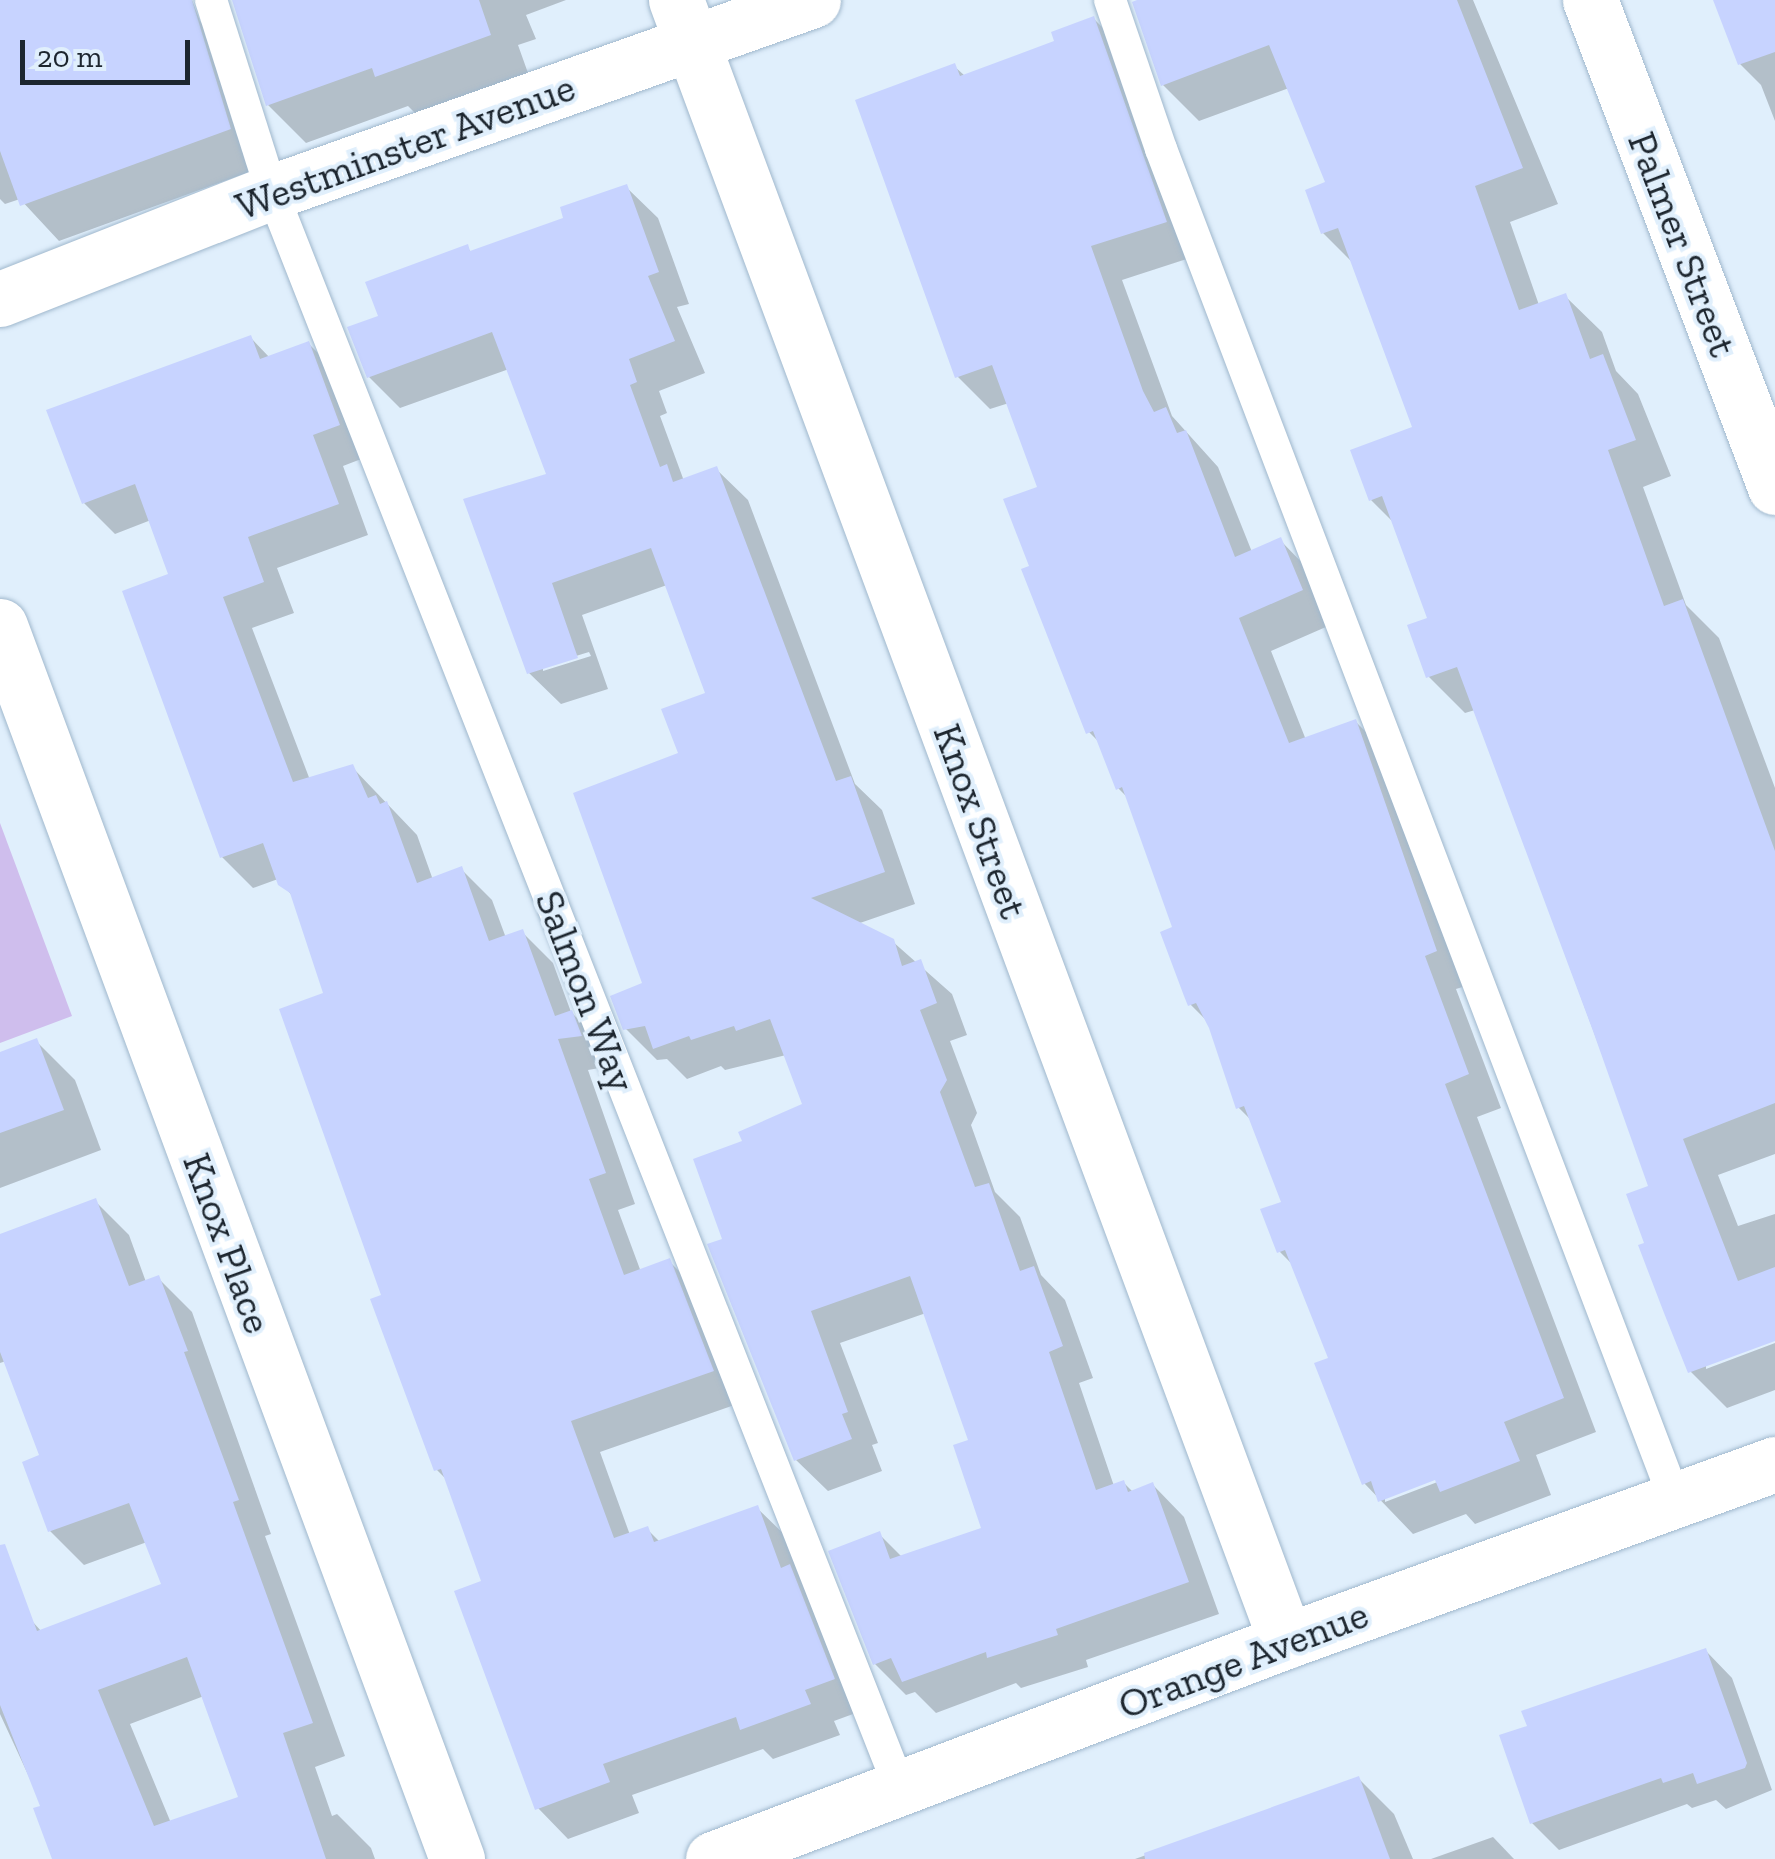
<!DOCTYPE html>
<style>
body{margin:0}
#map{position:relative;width:1775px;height:1859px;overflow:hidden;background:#e0effc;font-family:"Zilla Slab",serif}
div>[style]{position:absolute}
.green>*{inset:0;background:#cfbeed}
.shadow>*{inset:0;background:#0003}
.building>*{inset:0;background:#c7d3ff}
.roads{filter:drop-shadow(0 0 2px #a0b8cd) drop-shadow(0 0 2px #a0b8cd)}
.service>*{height:32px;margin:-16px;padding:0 16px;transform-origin:16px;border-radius:16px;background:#fff}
.minor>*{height:55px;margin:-27.5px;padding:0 27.5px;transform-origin:27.5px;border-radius:27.5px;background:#fff}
.tertiary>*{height:55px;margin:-27.5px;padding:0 27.5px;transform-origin:27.5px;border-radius:27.5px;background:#fff}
span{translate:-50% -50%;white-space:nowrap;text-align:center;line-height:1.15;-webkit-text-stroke:8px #e0effc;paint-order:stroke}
.street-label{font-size:40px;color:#1d262f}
.scale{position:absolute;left:20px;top:40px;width:170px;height:45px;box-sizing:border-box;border:5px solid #1d262f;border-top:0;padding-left:12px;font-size:30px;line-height:35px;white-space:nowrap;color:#1d262f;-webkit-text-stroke:8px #e0effc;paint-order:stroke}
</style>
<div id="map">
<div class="green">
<div style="clip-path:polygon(0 823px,72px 1016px,0 1043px)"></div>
</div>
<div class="shadow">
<div style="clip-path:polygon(0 0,192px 0,200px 21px,229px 51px,266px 166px,59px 241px,20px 199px,5px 204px,0 199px)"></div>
<div style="clip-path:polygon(235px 0,566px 0,526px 15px,536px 39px,518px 45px,528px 73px,416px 114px,408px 106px,306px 143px,268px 105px)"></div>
<div style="clip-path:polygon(1144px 0,1473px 0,1558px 204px,1510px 222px,1539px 305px,1565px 296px,1602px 332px,1616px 371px,1638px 394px,1671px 476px,1643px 487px,1686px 605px,1719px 638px,1775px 788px,1775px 1154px,1718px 1175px,1738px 1226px,1775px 1214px,1775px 1338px,1706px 1363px,1706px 1369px,1775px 1343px,1775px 1390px,1727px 1408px,1690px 1371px,1647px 1244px,1651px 1187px,1475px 710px,1465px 713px,1429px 677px,1431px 619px,1395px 524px,1371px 500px,1415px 428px,1354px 264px,1323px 233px,1328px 184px,1289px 88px,1199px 121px,1163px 85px)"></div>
<div style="clip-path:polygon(1717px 0,1775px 0,1775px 121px,1761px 85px,1740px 64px)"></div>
<div style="clip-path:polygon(evenodd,1094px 19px,1127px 52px,1199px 255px,1122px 280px,1172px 416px,1218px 467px,1252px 552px,1280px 540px,1313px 574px,1335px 623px,1271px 651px,1306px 740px,1356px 722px,1389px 755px,1469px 985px,1456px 989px,1501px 1108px,1477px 1117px,1596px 1432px,1536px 1455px,1551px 1495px,1475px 1524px,1466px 1514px,1413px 1534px,1364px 1483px,1331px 1359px,1294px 1266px,1280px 1252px,1284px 1203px,1252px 1121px,1238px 1107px,1209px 1023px,1190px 1004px,1176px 928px,1129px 799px,1118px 788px,1102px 745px,1089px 732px,1032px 567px,1041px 488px,1009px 403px,990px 409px,957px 376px,954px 66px,965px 76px,1058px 42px,1094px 19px,1446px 1474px,1448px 1478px,1385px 1502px,1385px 1497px,1446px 1474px)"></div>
<div style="clip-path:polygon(evenodd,626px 187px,658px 218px,689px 304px,677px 307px,705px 373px,659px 391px,667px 413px,660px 416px,684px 481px,716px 469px,748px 500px,855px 784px,882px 810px,915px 904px,857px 924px,892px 941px,952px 994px,967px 1035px,950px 1041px,977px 1113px,971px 1125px,995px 1192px,1020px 1217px,1041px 1275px,1065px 1300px,1093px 1378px,1079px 1383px,1114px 1486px,1123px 1482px,1133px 1492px,1153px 1485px,1184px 1517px,1219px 1614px,1086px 1660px,1088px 1667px,1021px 1688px,1016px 1683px,936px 1713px,915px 1692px,906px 1695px,875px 1664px,879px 1534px,902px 1557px,985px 1530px,971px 1441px,926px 1313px,840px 1343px,878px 1443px,872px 1445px,882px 1471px,828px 1491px,796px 1460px,725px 1240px,745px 1143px,805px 1105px,786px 1055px,725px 1070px,721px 1066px,687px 1079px,667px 1059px,657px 1060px,625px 1028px,646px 985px,681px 755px,708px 694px,667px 585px,582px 615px,608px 689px,561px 704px,529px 673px,550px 475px,509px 369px,400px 408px,369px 377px,381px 317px,467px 247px,472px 253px,566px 220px,626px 187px,589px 652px,591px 656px,543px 671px,543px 666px,589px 652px)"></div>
<div style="clip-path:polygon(251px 338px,270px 358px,308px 343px,339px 374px,369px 456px,343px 466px,368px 535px,277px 568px,294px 613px,252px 628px,310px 780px,352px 767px,417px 835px,433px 880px,461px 869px,492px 900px,506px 938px,522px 932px,553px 963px,571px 1012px,602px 1043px,611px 1066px,588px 1070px,635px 1204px,618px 1210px,641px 1272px,669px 1261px,700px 1292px,743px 1402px,600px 1452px,630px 1535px,647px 1529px,661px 1543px,757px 1508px,788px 1538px,864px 1710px,834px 1721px,840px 1735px,773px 1759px,763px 1749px,632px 1795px,639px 1813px,568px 1839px,538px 1808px,484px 1583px,449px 1482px,437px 1470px,384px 1296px,326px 995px,294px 898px,278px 879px,253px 888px,222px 857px,171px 576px,151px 520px,115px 534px,84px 503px)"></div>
<div style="clip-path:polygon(36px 1041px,75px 1080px,101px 1150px,0 1188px,0 1054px)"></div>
<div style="clip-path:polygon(evenodd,95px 1201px,129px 1235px,146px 1282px,158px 1278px,192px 1312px,271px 1534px,265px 1536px,345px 1756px,315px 1767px,332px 1816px,337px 1814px,371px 1848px,375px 1859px,55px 1859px,43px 1807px,0 1714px,0 1633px,32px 1621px,42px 1632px,164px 1586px,147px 1542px,84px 1565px,50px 1531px,42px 1457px,6px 1361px,0 1363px,0 1237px,95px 1201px,204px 1696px,241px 1798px,171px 1823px,130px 1724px,204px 1696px)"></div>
<div style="clip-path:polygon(1706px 1651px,1732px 1678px,1772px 1790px,1726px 1809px,1716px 1800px,1692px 1808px,1687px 1804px,1559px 1850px,1532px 1823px)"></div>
<div style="clip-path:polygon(1359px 1779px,1394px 1814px,1413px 1859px,1135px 1859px)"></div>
<div style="clip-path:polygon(1493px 1837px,1514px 1859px,1431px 1859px)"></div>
</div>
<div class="building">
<div style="clip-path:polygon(0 0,192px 0,231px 129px,20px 206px,0 151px)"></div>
<div style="clip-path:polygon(232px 0,479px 0,491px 35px,375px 77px,372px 68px,266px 106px)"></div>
<div style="clip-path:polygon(1137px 0,1457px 0,1523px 168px,1475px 186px,1519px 310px,1566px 293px,1590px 359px,1603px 354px,1636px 440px,1608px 450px,1664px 606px,1683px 599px,1775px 851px,1775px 1103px,1683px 1139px,1738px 1281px,1775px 1267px,1775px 1341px,1688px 1373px,1664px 1313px,1638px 1245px,1644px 1243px,1626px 1194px,1648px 1186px,1593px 1031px,1457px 667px,1426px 678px,1407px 625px,1427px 618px,1382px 496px,1369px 501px,1350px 450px,1412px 427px,1338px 228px,1321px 234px,1305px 190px,1325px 182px,1269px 45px,1161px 86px,1132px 2px)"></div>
<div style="clip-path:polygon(1713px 0,1775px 0,1775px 52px,1738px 65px)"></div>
<div style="clip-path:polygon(1094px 16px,1167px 222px,1091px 246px,1143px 391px,1154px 412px,1166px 407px,1177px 433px,1186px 430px,1235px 557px,1281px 537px,1303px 590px,1239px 618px,1289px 743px,1356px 719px,1437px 951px,1425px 956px,1469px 1074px,1445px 1084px,1564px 1398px,1504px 1422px,1520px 1461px,1440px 1492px,1435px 1480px,1378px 1502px,1371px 1481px,1362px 1485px,1314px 1363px,1328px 1358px,1285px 1250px,1277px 1253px,1260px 1209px,1281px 1202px,1244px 1106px,1236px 1109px,1209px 1028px,1196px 1003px,1188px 1006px,1184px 996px,1160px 932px,1172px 927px,1122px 787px,1116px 790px,1093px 731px,1086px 734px,1021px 569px,1029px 566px,1003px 499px,1037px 487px,992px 365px,955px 378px,855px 100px,955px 63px,960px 76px,1054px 41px,1051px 32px)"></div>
<div style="clip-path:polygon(627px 184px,659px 272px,648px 276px,675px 341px,629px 359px,637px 382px,630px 385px,660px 467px,667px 464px,673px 482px,717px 466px,836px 781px,851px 776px,885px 872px,811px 898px,894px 939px,902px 966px,921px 959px,937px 1003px,920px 1010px,947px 1080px,940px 1092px,975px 1187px,989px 1183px,1020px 1271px,1034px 1266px,1063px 1346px,1049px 1352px,1096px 1490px,1124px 1480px,1128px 1492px,1153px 1482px,1189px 1582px,1056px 1629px,1058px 1635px,987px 1658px,986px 1652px,902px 1682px,891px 1658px,873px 1665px,828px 1551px,880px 1531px,890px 1559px,981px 1528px,953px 1445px,968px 1440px,910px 1276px,811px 1311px,848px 1412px,842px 1414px,852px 1439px,794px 1461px,707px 1244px,722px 1239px,693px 1159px,742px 1141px,738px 1132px,802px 1104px,770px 1019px,736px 1031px,734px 1026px,691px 1040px,689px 1036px,653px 1049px,645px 1026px,623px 1030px,610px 996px,642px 983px,573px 793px,678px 753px,661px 709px,705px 693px,651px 548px,552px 583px,578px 658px,527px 674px,463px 499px,546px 474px,492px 332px,367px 378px,347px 327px,378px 316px,365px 282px,468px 244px,470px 251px,563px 218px,560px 207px)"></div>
<div style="clip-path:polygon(251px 335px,260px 359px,309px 341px,340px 425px,313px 435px,339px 504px,248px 537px,264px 582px,223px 597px,293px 782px,353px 764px,368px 798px,376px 795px,380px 804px,387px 801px,417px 883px,462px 866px,489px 941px,523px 929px,555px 1016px,572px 1010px,582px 1036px,558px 1039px,606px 1173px,589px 1179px,624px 1275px,670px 1258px,714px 1371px,571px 1421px,614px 1538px,648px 1526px,654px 1542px,758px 1505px,781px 1568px,790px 1564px,835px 1679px,805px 1690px,811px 1704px,740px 1730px,736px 1717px,603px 1764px,610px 1782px,535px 1810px,454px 1591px,481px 1581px,441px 1469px,434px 1471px,370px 1299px,381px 1295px,279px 1009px,323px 993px,290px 893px,278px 885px,263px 843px,220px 858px,122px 591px,168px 574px,135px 484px,82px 504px,46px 410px)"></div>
<div style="clip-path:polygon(37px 1038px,64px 1110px,0 1133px,0 1052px)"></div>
<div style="clip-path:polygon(evenodd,96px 1198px,129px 1286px,159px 1275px,188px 1351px,184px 1352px,239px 1500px,233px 1502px,313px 1723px,283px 1733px,326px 1859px,52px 1859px,33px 1808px,40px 1806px,0 1705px,0 1545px,5px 1544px,37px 1631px,161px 1584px,129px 1503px,48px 1532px,22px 1462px,39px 1455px,0 1352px,0 1234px,96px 1198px,187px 1657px,238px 1797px,154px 1826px,98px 1690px,187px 1657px)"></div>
<div style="clip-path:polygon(1706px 1648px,1747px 1763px,1745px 1768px,1697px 1784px,1693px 1773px,1663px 1783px,1661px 1778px,1530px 1824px,1499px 1735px,1527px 1726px,1521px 1711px)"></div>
<div style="clip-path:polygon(1359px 1776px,1390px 1859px,1145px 1859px,1144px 1853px)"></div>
</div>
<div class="roads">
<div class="service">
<div style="left:211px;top:0;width:201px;rotate:72.4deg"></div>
<div style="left:272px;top:192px;width:1716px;rotate:68.53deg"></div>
<div style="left:1110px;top:0;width:157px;rotate:71.1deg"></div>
<div style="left:1161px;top:149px;width:1445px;rotate:69.17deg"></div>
</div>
<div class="minor">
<div style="left:676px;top:0;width:1751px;rotate:69.61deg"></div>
<div style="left:1590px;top:0;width:521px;rotate:69.2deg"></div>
<div style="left:0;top:626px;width:1315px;rotate:69.66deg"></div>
<div style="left:713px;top:1859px;width:613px;rotate:-20.83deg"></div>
<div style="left:1286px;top:1641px;width:520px;rotate:-19.9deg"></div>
</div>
<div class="tertiary">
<div style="left:0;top:299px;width:292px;rotate:-21.5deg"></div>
<div style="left:272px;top:192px;width:574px;rotate:-19.54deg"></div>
</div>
</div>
<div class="street-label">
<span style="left:405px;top:146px;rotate:-20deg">Westminster Avenue</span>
<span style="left:1683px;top:244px;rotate:69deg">Palmer Street</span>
<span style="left:981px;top:821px;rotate:70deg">Knox Street</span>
<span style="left:586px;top:991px;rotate:69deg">Salmon Way</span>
<span style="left:228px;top:1243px;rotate:70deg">Knox Place</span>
<span style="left:1243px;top:1659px;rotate:-21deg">Orange Avenue</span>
</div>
<div class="scale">20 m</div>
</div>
